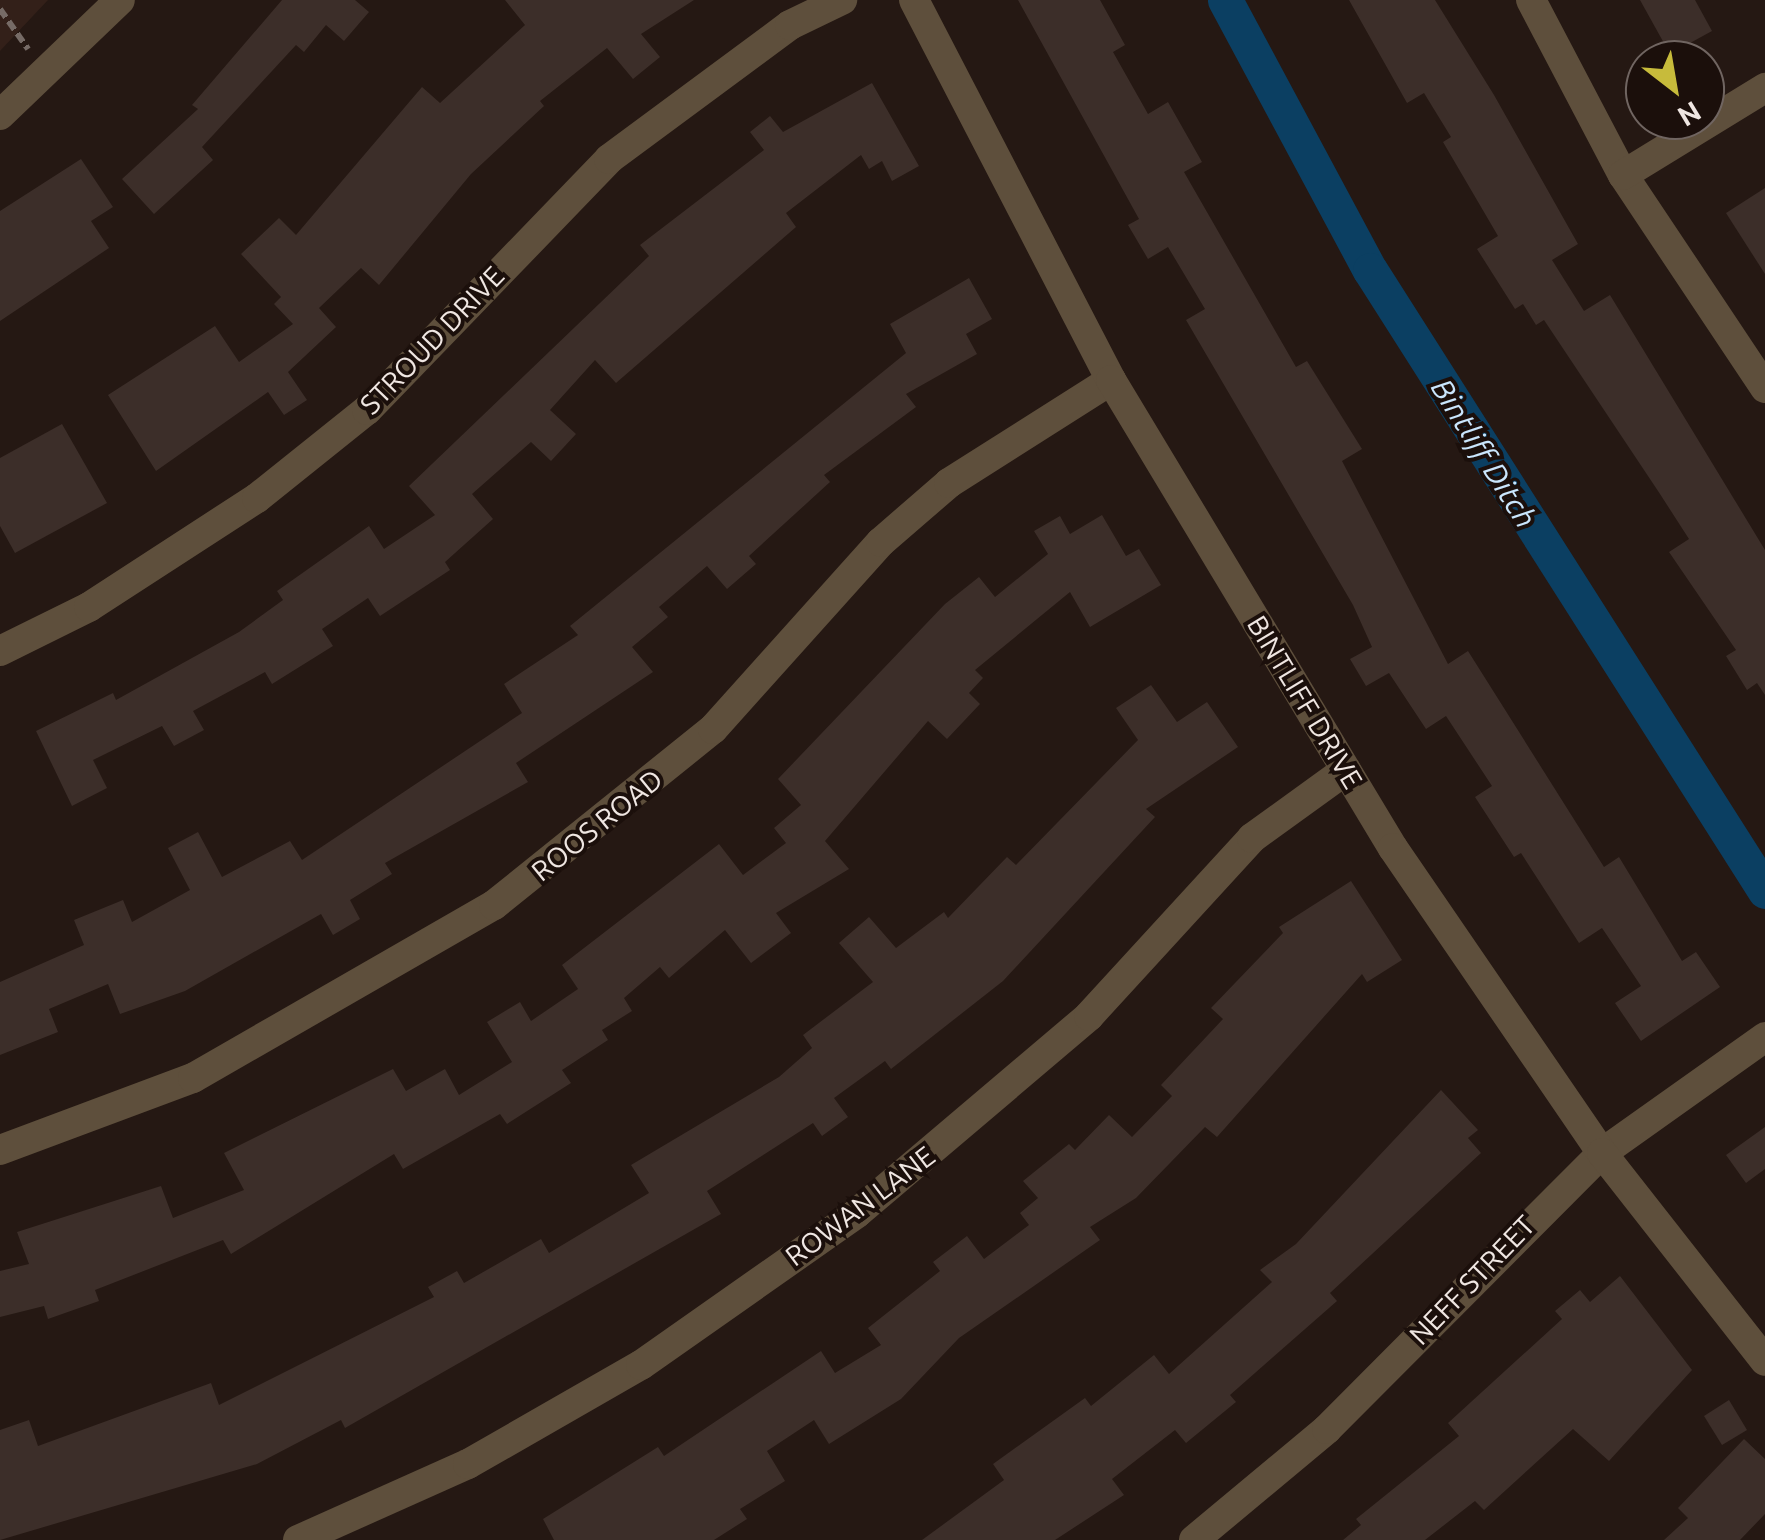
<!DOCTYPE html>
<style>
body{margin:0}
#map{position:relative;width:1765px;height:1540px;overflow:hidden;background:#251813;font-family:Ubuntu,sans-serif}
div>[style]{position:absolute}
.built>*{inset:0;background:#332019}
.canal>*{height:35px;margin:-17.5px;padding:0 17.5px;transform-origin:17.5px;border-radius:17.5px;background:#0b3f62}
.building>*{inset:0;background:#3c2e29}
.path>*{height:6px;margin-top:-3px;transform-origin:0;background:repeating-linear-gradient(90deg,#766b66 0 10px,transparent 0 15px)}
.minor>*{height:30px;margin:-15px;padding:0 15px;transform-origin:15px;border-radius:15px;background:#5e4f3c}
.tertiary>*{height:30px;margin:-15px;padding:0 15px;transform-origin:15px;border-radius:15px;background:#5e4f3c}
span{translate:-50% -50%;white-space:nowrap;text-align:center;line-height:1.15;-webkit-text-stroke:8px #1b0f0b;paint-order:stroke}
.street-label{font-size:28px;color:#efe6e2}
.water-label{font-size:30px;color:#cae6fd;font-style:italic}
.north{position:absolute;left:1625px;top:40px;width:100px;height:100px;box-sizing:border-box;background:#1b0f0b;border:2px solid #706561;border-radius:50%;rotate:149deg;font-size:28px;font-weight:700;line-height:40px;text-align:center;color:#efe6e2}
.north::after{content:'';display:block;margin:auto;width:35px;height:45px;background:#c7bb3b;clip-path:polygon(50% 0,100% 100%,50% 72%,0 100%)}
</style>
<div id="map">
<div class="built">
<div style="clip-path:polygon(0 0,48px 0,0 51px)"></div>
</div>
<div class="canal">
<div style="left:1225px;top:0;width:306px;rotate:61.8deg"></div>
<div style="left:1370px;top:270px;width:736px;rotate:57.54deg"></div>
</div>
<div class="building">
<div style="clip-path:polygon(282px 0,355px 0,369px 12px,344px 41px,326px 25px,304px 52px,296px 45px,202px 147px,213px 160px,154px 214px,122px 179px,198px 109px,192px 105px)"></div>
<div style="clip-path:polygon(505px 0,694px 0,641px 34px,660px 57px,633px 79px,607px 48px,540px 101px,544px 106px,471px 174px,379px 285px,361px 268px,319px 308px,336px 327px,288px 372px,307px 400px,284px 415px,268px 392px,156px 471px,108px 395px,215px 326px,239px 362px,293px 324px,274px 304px,281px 297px,241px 254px,279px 218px,296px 235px,422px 87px,440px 103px,525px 25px)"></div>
<div style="clip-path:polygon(1018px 0,1100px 0,1125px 45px,1113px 52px,1148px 114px,1168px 102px,1202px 162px,1184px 172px,1296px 367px,1307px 361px,1362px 449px,1342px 461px,1448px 664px,1468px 651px,1604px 867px,1619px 857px,1682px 961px,1696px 952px,1720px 987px,1641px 1041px,1615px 1003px,1641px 986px,1602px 928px,1579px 943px,1521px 853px,1514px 857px,1475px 797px,1492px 786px,1446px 716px,1426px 729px,1389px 673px,1366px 686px,1350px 659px,1372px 647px,1353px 605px,1186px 320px,1205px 309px,1168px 247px,1148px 259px,1128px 225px,1139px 219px)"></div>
<div style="clip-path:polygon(1349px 0,1435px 0,1494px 95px,1578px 244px,1552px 260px,1584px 311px,1610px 295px,1765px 550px,1765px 695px,1757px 683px,1747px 690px,1726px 656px,1736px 650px,1669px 552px,1689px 539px,1660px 494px,1544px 320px,1536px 325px,1523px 304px,1515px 309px,1477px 249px,1498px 236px,1443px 142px,1451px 137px,1424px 93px,1407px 103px)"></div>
<div style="clip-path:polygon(1640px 0,1695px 0,1712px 31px,1670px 54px)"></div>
<div style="clip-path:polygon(872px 83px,919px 166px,892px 181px,882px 161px,869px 169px,861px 155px,786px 213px,796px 227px,616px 383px,595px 360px,550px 410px,576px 434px,551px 461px,531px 442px,472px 494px,493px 519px,445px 562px,450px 570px,380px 616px,368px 598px,322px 629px,333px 646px,272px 684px,265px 672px,193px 711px,204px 730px,174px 746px,162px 726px,93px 760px,107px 788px,72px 806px,36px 731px,113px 693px,116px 700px,239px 632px,283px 600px,277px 591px,369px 526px,384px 549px,435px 515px,409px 486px,649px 256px,640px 245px,764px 150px,750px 132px,770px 116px,783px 132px)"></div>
<div style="clip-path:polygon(81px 159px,113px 207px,91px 221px,109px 248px,0 321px,0 211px)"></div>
<div style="clip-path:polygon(1765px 188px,1765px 274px,1726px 213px)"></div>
<div style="clip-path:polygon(969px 278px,992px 319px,966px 334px,977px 354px,906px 394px,916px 407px,824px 475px,830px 482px,749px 556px,756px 564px,727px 589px,707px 566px,659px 607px,668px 617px,632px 647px,653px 672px,516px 763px,528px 782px,385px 863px,392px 874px,350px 900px,360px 919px,333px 935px,321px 914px,185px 991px,120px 1014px,108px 984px,49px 1009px,58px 1032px,0 1055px,0 982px,84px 945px,74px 920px,123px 900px,132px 922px,190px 890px,168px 848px,198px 832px,222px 877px,290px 841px,302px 860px,522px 713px,504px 684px,578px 635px,570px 626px,906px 353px,890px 324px)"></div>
<div style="clip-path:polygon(62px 424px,107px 503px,15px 553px,0 526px,0 458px)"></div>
<div style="clip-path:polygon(1102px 515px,1126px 556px,1139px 549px,1161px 585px,1090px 627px,1070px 592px,975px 670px,983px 678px,969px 693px,980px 704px,947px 739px,928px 721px,825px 841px,849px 869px,776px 913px,791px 933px,751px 963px,725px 930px,669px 978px,660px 967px,624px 998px,632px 1011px,602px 1030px,608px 1040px,562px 1070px,571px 1083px,507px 1124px,500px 1114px,403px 1169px,394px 1154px,231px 1254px,223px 1240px,95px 1290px,99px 1301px,48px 1319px,44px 1306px,0 1317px,0 1271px,29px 1264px,17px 1232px,161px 1186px,173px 1218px,244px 1190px,224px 1153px,393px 1069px,406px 1091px,445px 1069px,459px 1095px,512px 1062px,487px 1022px,520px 1002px,531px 1021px,578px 989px,562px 965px,719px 844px,743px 875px,786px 843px,774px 828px,801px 805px,778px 779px,945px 604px,979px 577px,995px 597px,1048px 554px,1034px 531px,1060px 516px,1070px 534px)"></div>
<div style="clip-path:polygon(1151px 685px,1177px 722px,1207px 702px,1238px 747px,1146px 809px,1155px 817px,1003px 981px,891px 1069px,885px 1061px,834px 1098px,848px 1117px,822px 1136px,813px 1123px,707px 1191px,721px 1214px,345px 1428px,341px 1420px,257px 1464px,0 1540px,0 1430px,29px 1420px,38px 1446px,211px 1383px,219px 1405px,434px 1297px,428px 1287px,457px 1271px,464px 1283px,541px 1239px,549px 1253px,649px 1193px,631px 1165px,779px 1077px,812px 1048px,803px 1035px,873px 982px,839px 943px,869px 917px,896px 948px,944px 912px,948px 918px,1007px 857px,1016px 865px,1138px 740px,1116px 708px)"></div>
<div style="clip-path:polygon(1351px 881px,1402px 960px,1367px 982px,1362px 974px,1217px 1137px,1205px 1127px,1136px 1198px,1090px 1227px,1100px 1240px,959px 1338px,901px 1399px,829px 1444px,814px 1420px,767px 1451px,785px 1481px,740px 1509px,747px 1519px,714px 1540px,554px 1540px,543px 1519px,658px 1447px,664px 1456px,821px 1351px,835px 1373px,881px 1345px,868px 1328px,940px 1271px,933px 1262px,967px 1236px,984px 1259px,1029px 1225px,1020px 1213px,1038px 1198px,1023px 1181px,1069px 1144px,1075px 1150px,1109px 1115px,1132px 1137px,1172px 1096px,1161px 1085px,1223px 1019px,1211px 1008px,1283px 933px,1279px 927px)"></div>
<div style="clip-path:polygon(1441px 1090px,1478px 1130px,1468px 1138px,1481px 1153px,1330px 1293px,1337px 1301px,1230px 1395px,1236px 1402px,1186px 1443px,1175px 1430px,1112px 1479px,1124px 1495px,1055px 1540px,922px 1540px,1004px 1480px,993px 1464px,1085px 1398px,1091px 1406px,1154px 1355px,1169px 1374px,1272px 1282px,1260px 1270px,1296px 1244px)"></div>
<div style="clip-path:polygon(1765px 1127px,1765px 1169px,1746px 1183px,1726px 1155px)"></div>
<div style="clip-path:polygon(1620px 1276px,1692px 1370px,1609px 1461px,1573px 1429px,1484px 1510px,1475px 1501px,1425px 1540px,1343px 1540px,1361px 1525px,1356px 1519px,1459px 1436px,1448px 1423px,1562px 1319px,1555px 1311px,1580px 1290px,1590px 1302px)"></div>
<div style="clip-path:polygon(1729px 1400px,1747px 1430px,1722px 1445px,1704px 1416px)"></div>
<div style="clip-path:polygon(1744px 1439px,1765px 1459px,1765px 1514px,1740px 1540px,1664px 1540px,1688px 1518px,1678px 1508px)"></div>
</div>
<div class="path">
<div style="left:0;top:9px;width:49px;rotate:55deg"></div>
</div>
<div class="minor">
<div style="left:1531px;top:0;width:198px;rotate:62.3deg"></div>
<div style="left:1623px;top:175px;width:256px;rotate:56.3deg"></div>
<div style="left:1623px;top:175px;width:167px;rotate:-31.5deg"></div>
<div style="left:0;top:651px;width:99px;rotate:-26.3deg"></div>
<div style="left:89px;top:607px;width:200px;rotate:-33deg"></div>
<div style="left:257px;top:498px;width:141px;rotate:-38.7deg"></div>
<div style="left:367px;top:410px;width:349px;rotate:-46deg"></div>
<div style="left:609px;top:159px;width:225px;rotate:-36.5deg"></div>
<div style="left:790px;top:25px;width:58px;rotate:-25.7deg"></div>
<div style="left:0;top:1150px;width:206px;rotate:-20.5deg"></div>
<div style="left:193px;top:1078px;width:347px;rotate:-29.9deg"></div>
<div style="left:494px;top:905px;width:281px;rotate:-38.8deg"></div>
<div style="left:713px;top:729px;width:251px;rotate:-48.1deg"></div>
<div style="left:881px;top:542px;width:90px;rotate:-40.9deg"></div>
<div style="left:949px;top:483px;width:192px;rotate:-32.4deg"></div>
<div style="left:298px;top:1540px;width:186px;rotate:-24.1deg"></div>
<div style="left:468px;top:1464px;width:199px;rotate:-29.8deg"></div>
<div style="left:641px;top:1365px;width:264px;rotate:-35.1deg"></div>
<div style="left:857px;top:1213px;width:304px;rotate:-40.3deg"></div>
<div style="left:1089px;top:1016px;width:241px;rotate:-47.5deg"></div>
<div style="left:1252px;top:838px;width:116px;rotate:-35.9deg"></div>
<div style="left:1194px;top:1540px;width:173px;rotate:-39.8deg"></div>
<div style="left:1327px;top:1429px;width:390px;rotate:-45.1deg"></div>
<div style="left:1602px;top:1153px;width:200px;rotate:-35.4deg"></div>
</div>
<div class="tertiary">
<div style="left:914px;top:0;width:428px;rotate:62.6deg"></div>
<div style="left:1111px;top:380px;width:546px;rotate:58.93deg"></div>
<div style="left:1393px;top:848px;width:370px;rotate:55.6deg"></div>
<div style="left:1602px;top:1153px;width:264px;rotate:51.9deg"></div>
<div style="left:0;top:115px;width:166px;rotate:-43.8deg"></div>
</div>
<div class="street-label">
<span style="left:432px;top:340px;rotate:-46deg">STROUD DRIVE</span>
<span style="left:1305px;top:702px;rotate:59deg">BINTLIFF DRIVE</span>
<span style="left:597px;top:825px;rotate:-39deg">ROOS ROAD</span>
<span style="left:860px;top:1206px;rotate:-37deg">ROWAN LANE</span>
<span style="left:1472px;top:1280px;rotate:-46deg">NEFF STREET</span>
</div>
<div class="water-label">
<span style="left:1484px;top:453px;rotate:58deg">Bintliff Ditch</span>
</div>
<div class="north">N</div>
</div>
